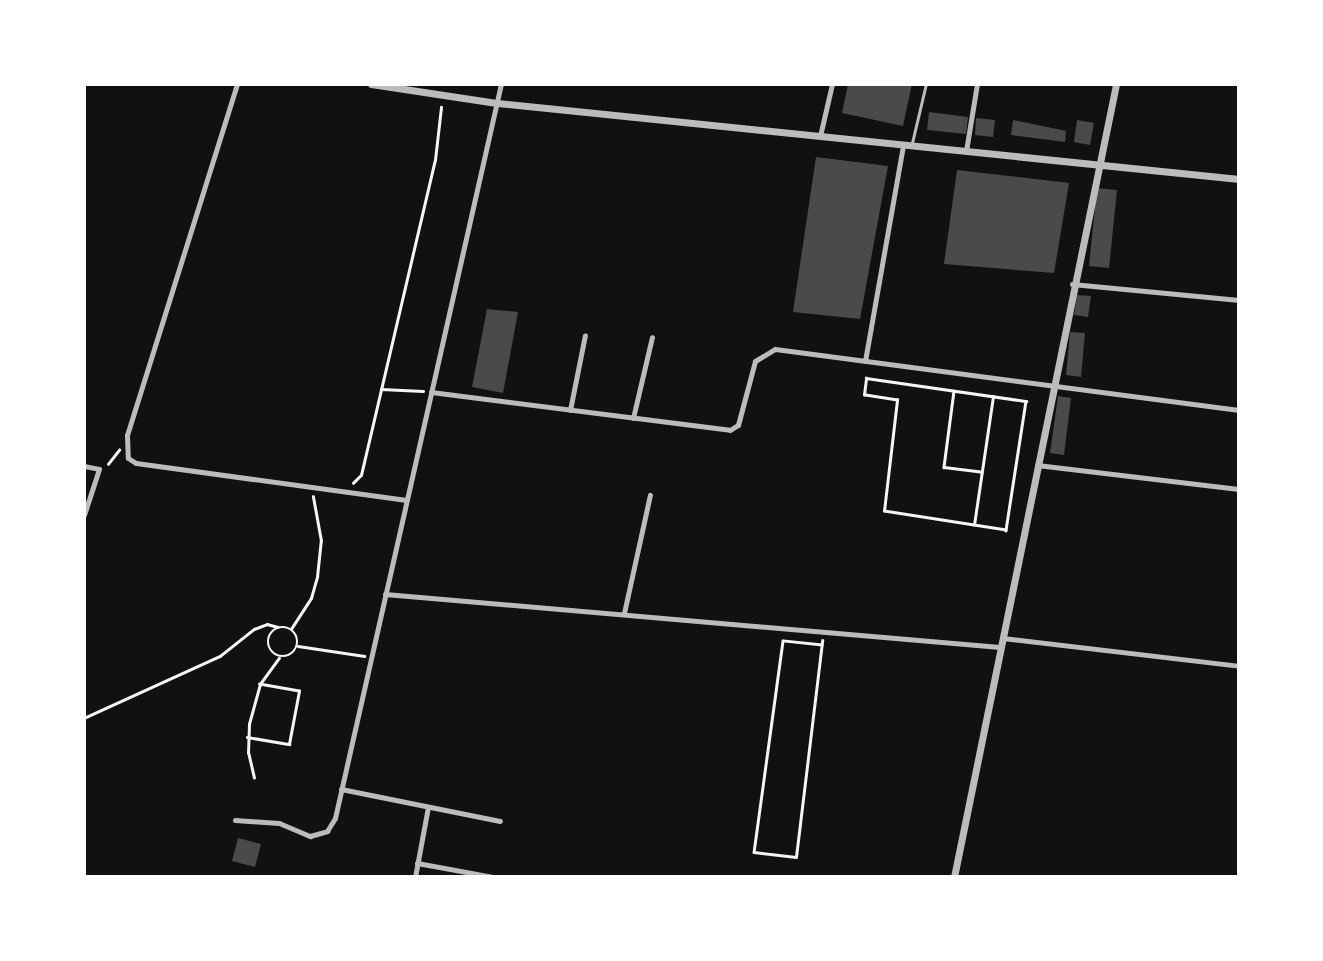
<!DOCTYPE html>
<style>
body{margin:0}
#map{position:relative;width:1323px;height:961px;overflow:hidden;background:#111;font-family:"DM Sans",sans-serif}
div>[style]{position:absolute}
.building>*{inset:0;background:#4a4a4a}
.path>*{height:2.5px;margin:-1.25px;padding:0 1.25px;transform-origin:1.25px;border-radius:1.25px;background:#f5f5f5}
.path>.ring{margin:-1.25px;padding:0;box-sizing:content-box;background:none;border:2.5px solid #f5f5f5;border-radius:50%}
.service>*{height:2.5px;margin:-1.25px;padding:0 1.25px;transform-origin:1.25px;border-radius:1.25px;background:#bcbcbc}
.minor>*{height:5px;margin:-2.5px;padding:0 2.5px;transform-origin:2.5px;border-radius:2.5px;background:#bcbcbc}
.tertiary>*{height:7px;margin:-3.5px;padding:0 3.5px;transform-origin:3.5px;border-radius:3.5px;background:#bcbcbc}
span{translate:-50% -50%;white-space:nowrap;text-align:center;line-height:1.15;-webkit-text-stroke:6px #fff;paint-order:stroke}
.frame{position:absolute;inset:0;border:86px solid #fff;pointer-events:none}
</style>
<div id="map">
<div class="building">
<div style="clip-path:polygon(848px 84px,912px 84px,903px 126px,842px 113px)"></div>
<div style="clip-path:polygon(929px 112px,968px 117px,966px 134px,927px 130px)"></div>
<div style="clip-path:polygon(976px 118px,995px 120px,993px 137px,975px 135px)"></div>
<div style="clip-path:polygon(1013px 120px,1066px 131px,1065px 142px,1011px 135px)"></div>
<div style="clip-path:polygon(1077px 120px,1094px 123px,1090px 145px,1074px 142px)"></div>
<div style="clip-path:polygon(816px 157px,888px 166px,860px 319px,793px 312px)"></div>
<div style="clip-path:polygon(957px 170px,1069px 183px,1054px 273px,944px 264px)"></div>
<div style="clip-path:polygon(1097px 188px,1117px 190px,1109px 268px,1089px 266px)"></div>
<div style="clip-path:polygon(1077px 295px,1091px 296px,1088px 317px,1074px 315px)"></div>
<div style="clip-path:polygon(487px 309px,518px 312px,503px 393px,472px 387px)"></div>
<div style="clip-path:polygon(1070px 332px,1085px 333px,1081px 377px,1066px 375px)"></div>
<div style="clip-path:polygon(1058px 396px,1071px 398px,1064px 455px,1050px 453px)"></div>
<div style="clip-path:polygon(238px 838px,261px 844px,255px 867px,232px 861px)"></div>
</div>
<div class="path">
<div style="left:866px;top:378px;width:162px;rotate:8.2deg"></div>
<div style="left:1026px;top:401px;width:131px;rotate:98.8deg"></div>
<div style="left:1006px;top:530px;width:123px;rotate:-171.1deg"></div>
<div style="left:884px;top:511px;width:112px;rotate:-83.3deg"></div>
<div style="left:897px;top:400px;width:33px;rotate:-171deg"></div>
<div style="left:864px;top:395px;width:17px;rotate:-83deg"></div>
<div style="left:381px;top:389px;width:42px;rotate:2.7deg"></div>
<div style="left:954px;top:391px;width:77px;rotate:97.5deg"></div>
<div style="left:944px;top:467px;width:38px;rotate:7deg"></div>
<div style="left:108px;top:464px;width:18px;rotate:-52deg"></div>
<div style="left:353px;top:483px;width:11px;rotate:-45deg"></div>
<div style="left:361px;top:475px;width:324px;rotate:-76.8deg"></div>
<div style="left:435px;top:160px;width:53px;rotate:-83.5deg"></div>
<div style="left:974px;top:525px;width:130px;rotate:-81.6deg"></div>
<div class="ring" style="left:268px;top:627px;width:27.5px;height:27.5px"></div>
<div style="left:291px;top:629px;width:37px;rotate:-57deg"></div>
<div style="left:311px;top:598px;width:22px;rotate:-74deg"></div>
<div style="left:317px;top:577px;width:36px;rotate:-84deg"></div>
<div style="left:321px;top:541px;width:45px;rotate:-100.3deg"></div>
<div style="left:822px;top:645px;width:39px;rotate:-174deg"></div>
<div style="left:783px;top:641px;width:213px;rotate:97.8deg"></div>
<div style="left:754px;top:852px;width:42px;rotate:6.8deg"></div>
<div style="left:796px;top:857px;width:218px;rotate:-83.1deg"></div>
<div style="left:298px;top:646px;width:67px;rotate:8.6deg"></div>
<div style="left:84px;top:718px;width:149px;rotate:-24.5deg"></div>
<div style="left:220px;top:656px;width:43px;rotate:-38.5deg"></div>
<div style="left:254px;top:629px;width:14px;rotate:-21deg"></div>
<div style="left:267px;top:624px;width:11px;rotate:15deg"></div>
<div style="left:247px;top:737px;width:43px;rotate:9.5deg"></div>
<div style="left:289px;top:744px;width:54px;rotate:-79.3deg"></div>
<div style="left:299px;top:691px;width:40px;rotate:-170deg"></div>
<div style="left:254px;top:778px;width:26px;rotate:-103deg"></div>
<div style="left:248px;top:753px;width:29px;rotate:-88deg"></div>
<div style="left:249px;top:724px;width:41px;rotate:-74.6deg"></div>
<div style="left:260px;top:684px;width:32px;rotate:-54deg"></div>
</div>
<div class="service">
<div style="left:912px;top:143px;width:61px;rotate:-76.7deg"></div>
</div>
<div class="minor">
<div style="left:237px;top:84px;width:368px;rotate:107.4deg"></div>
<div style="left:127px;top:435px;width:23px;rotate:88deg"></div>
<div style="left:128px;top:458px;width:9px;rotate:32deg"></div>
<div style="left:136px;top:463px;width:273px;rotate:7.8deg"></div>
<div style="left:820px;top:136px;width:53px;rotate:-77deg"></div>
<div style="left:966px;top:151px;width:68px;rotate:-80.7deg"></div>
<div style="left:1072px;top:284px;width:168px;rotate:5.5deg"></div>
<div style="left:865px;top:361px;width:219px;rotate:-80deg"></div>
<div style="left:431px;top:392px;width:301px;rotate:7.2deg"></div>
<div style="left:730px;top:430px;width:9px;rotate:-32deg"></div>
<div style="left:738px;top:425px;width:66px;rotate:-75.1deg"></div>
<div style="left:755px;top:361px;width:23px;rotate:-31deg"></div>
<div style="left:775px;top:349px;width:468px;rotate:7.5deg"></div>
<div style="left:570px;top:410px;width:76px;rotate:-78.7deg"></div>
<div style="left:633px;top:418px;width:83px;rotate:-76.8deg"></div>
<div style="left:1037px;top:465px;width:203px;rotate:6.8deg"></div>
<div style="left:84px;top:466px;width:15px;rotate:11deg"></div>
<div style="left:99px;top:469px;width:48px;rotate:108.1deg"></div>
<div style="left:385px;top:594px;width:617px;rotate:4.93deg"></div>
<div style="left:624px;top:613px;width:121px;rotate:-77.6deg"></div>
<div style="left:1002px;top:638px;width:239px;rotate:6.7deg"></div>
<div style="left:341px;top:789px;width:162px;rotate:11.4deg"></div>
<div style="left:235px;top:820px;width:44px;rotate:3.9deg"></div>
<div style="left:279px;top:823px;width:34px;rotate:23deg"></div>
<div style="left:310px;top:836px;width:18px;rotate:-16deg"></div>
<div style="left:327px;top:831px;width:15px;rotate:-58deg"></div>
<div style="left:335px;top:818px;width:753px;rotate:-77.26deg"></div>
<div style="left:417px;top:863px;width:77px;rotate:10.4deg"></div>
<div style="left:415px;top:877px;width:71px;rotate:-79.5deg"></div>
</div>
<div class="tertiary">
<div style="left:371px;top:84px;width:127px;rotate:8.6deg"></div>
<div style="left:497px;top:103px;width:746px;rotate:5.85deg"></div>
<div style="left:954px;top:877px;width:809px;rotate:-78.45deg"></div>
</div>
<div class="frame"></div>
</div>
